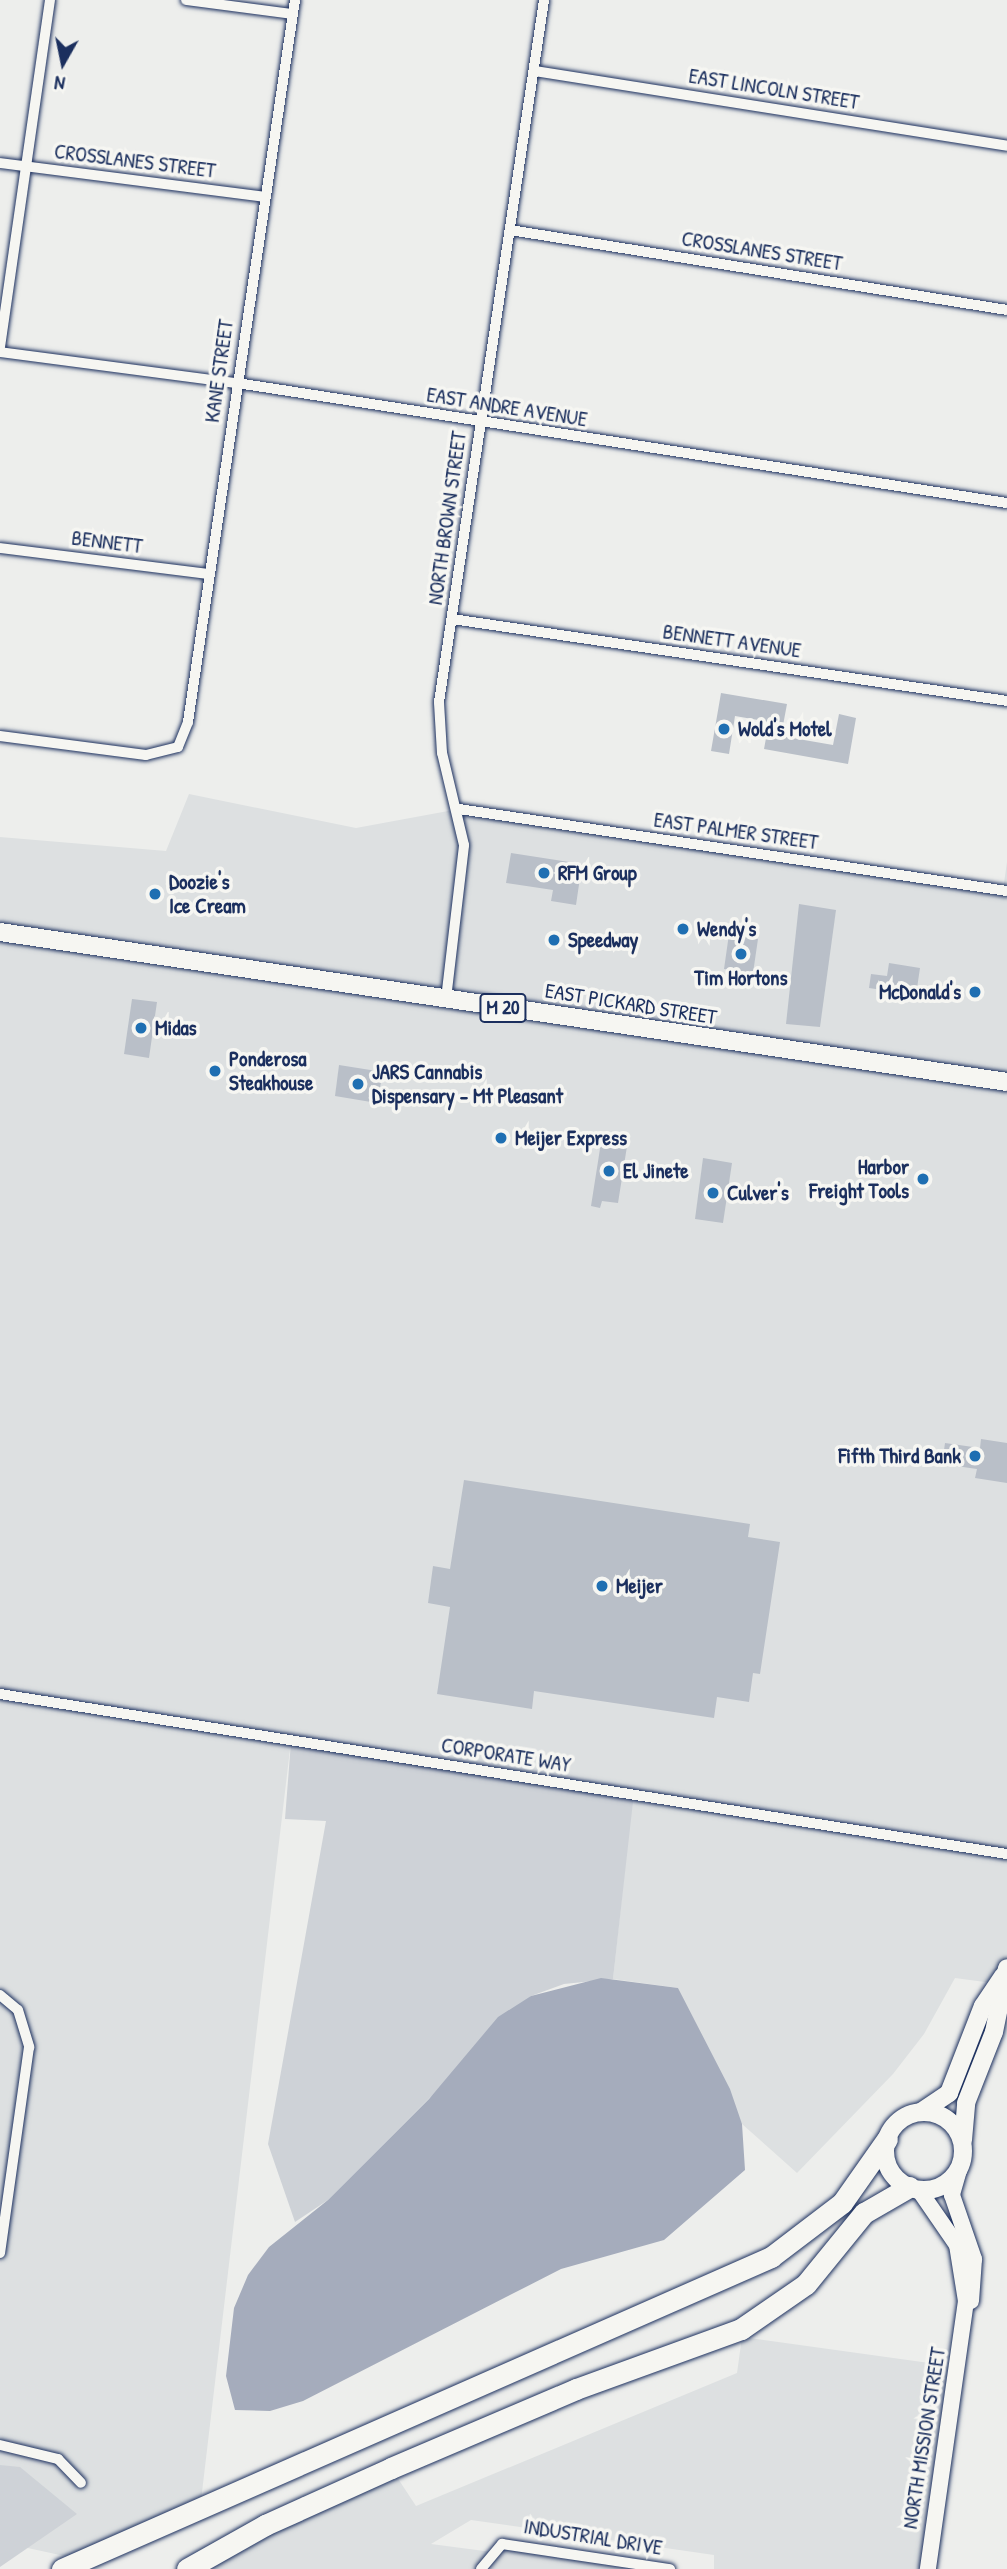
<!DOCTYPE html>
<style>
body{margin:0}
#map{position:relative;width:1007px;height:2569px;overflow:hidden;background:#edeeec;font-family:"Patrick Hand",sans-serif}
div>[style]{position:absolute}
.built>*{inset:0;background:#dde0e1}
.green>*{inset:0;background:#ced2d7}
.water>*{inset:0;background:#a5acbc}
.building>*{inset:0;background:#b9bfc8}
.roads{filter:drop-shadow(0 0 2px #1b2f5e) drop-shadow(0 0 2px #1b2f5e)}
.street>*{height:10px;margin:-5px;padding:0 5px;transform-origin:5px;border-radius:5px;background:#f6f6f2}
.secondary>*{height:16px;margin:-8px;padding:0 8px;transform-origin:8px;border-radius:8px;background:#f6f6f2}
.primary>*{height:18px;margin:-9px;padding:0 9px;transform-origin:9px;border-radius:9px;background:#f6f6f2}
.primary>.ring{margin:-9px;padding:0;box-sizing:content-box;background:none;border:18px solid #f6f6f2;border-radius:50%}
.highway>*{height:21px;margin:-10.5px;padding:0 10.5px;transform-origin:10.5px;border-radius:10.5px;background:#f6f6f2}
.dots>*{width:19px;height:19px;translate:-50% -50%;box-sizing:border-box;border:4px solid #f6f6f2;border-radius:50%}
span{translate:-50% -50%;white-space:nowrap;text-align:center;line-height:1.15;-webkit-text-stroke:7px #f6f6f2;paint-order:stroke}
.shield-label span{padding:2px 5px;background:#f6f6f2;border:2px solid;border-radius:5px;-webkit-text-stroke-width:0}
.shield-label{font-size:19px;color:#1b2f5e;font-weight:700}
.street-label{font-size:21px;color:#1b2f5e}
.poi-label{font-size:21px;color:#1b2f5e;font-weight:700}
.left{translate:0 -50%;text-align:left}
.right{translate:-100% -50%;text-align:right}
.north{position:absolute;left:28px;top:28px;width:70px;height:70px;-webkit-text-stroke:5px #f6f6f2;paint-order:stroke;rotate:189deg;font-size:19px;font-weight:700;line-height:28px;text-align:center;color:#1b2f5e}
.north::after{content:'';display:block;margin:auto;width:24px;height:32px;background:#1b2f5e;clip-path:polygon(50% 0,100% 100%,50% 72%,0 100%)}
</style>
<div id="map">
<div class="built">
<div style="clip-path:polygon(189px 794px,356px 828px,459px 809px,1003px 890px,1007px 862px,1007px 1985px,955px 1978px,924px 2034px,893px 2074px,797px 2173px,742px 2124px,678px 1988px,613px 1979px,633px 1793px,291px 1741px,200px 2509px,83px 2560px,0 2542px,0 837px,166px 851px)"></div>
<div style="clip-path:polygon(742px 2337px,958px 2367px,928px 2569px,714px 2569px,714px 2555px,471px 2520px,431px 2544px,492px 2552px,502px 2544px,670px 2569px,197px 2569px,391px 2468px,416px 2506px,737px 2373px)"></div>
</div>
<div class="green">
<div style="clip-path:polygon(291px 1742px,634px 1793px,613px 1979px,564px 1984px,531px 1996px,328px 2200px,295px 2222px,268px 2144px,326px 1821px,285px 1819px)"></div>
<div style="clip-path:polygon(0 2465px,20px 2467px,77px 2514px,0 2567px)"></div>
</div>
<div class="water">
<div style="clip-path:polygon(601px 1978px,678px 1988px,730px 2089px,742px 2124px,745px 2170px,664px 2240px,561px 2269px,303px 2401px,270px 2411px,235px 2410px,226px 2376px,234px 2308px,248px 2275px,269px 2247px,328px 2200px,429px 2099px,498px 2017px,531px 1996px)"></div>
</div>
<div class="building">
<div style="clip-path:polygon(721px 693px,787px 704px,781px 736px,833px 745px,839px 714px,856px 718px,848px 764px,764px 749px,769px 722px,735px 716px,729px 754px,711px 751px)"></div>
<div style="clip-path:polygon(511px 853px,582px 864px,576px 905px,551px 901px,553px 890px,506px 883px)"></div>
<div style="clip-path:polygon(799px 904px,836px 910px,820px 1027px,786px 1024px)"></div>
<div style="clip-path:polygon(729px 934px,758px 939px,753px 973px,724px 969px)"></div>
<div style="clip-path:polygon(889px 963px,920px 968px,916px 995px,869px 988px,871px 974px,887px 976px)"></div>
<div style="clip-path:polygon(132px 999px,157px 1002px,149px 1058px,124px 1054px)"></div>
<div style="clip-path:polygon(339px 1065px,383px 1072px,377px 1103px,335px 1096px)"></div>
<div style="clip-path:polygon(602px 1136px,628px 1140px,618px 1203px,602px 1201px,600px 1208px,591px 1206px)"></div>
<div style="clip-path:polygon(703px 1158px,732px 1163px,723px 1223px,695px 1219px)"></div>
<div style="clip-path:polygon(981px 1439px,1007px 1443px,1007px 1483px,975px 1478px,977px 1469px,942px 1464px,945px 1443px,980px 1448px)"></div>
<div style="clip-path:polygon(464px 1480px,750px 1524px,748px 1537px,780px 1542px,760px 1674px,753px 1673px,749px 1702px,717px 1697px,714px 1718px,534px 1691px,532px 1709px,437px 1694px,450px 1607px,428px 1603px,433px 1566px,450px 1569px)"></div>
</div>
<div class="roads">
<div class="street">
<div style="left:186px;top:0;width:107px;rotate:7.5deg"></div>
<div style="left:535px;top:71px;width:478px;rotate:9deg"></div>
<div style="left:0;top:163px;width:267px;rotate:7.3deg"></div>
<div style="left:510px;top:230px;width:503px;rotate:9.14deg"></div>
<div style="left:0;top:347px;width:351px;rotate:-81.8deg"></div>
<div style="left:0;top:352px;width:239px;rotate:7.5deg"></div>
<div style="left:237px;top:383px;width:779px;rotate:8.86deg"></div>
<div style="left:0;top:548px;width:211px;rotate:7.1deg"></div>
<div style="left:452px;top:619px;width:561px;rotate:8.4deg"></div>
<div style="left:0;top:736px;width:147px;rotate:7.4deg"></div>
<div style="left:146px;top:755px;width:33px;rotate:-14deg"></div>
<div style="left:178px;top:747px;width:27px;rotate:-68deg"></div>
<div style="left:188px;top:722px;width:730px;rotate:-81.57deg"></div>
<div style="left:459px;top:809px;width:554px;rotate:8.51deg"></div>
<div style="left:446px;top:999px;width:155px;rotate:-83.3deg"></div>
<div style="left:464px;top:845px;width:95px;rotate:-103.4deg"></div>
<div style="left:442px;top:753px;width:51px;rotate:-93.4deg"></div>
<div style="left:439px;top:702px;width:710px;rotate:-81.49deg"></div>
<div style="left:0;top:1694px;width:1020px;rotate:9.03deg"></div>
<div style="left:0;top:1995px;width:23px;rotate:40deg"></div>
<div style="left:18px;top:2010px;width:39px;rotate:73deg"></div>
<div style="left:29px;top:2047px;width:208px;rotate:98deg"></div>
<div style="left:0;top:2445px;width:60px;rotate:13.6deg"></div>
<div style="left:58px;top:2459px;width:33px;rotate:46deg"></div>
<div style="left:481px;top:2569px;width:33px;rotate:-50deg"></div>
<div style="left:502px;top:2544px;width:170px;rotate:8.5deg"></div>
</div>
<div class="secondary">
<div style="left:959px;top:2170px;width:26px;rotate:106deg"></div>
<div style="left:952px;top:2195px;width:68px;rotate:71deg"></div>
<div style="left:974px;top:2259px;width:42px;rotate:94.1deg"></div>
<div style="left:919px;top:2190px;width:67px;rotate:55.4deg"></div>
<div style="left:957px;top:2245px;width:57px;rotate:80.9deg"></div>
<div style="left:966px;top:2301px;width:271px;rotate:98.1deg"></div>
</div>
<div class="primary">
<div style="left:0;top:932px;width:1018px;rotate:8.47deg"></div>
<div style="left:921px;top:2112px;width:34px;rotate:-34deg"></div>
<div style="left:949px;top:2093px;width:93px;rotate:-68.7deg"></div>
<div style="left:983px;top:2006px;width:36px;rotate:-56deg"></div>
<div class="ring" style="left:885px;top:2112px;width:60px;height:60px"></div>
<div style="left:963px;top:2140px;width:37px;rotate:-85deg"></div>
<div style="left:966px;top:2103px;width:76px;rotate:-68.5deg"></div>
<div style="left:994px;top:2032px;width:65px;rotate:-78.5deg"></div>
</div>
<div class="highway">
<div style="left:62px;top:2569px;width:775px;rotate:-23.75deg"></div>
<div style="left:771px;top:2257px;width:89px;rotate:-37.3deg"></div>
<div style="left:842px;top:2203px;width:78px;rotate:-54.9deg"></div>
<div style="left:187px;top:2569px;width:90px;rotate:-29.4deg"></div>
<div style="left:265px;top:2525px;width:138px;rotate:-24.3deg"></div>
<div style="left:391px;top:2468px;width:201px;rotate:-23.1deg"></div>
<div style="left:576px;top:2389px;width:176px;rotate:-20deg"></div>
<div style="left:741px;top:2329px;width:79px;rotate:-34.7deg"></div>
<div style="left:806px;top:2284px;width:92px;rotate:-50.8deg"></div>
<div style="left:864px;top:2213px;width:52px;rotate:-30deg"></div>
</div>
</div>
<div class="dots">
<div style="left:724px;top:729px;background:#1f6fb2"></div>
<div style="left:544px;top:873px;background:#1f6fb2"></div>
<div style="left:155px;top:894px;background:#1f6fb2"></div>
<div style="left:683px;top:929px;background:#1f6fb2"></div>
<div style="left:554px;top:940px;background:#1f6fb2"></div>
<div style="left:741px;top:954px;background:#1f6fb2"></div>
<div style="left:975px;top:992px;background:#1f6fb2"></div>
<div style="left:141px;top:1028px;background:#1f6fb2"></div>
<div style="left:215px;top:1071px;background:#1f6fb2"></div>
<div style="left:358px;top:1084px;background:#1f6fb2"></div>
<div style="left:501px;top:1138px;background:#1f6fb2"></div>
<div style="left:609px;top:1171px;background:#1f6fb2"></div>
<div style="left:923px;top:1179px;background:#1f6fb2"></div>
<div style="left:713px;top:1193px;background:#1f6fb2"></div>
<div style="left:975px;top:1456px;background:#1f6fb2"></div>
<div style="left:602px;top:1586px;background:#1f6fb2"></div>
</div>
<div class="shield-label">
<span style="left:503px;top:1008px">M 20</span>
</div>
<div class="street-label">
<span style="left:774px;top:89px;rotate:9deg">EAST LINCOLN STREET</span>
<span style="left:135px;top:161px;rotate:7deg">CROSSLANES STREET</span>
<span style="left:762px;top:251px;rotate:9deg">CROSSLANES STREET</span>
<span style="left:219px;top:371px;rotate:-82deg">KANE STREET</span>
<span style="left:507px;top:407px;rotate:9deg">EAST ANDRE AVENUE</span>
<span style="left:447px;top:518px;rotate:-82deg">NORTH BROWN STREET</span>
<span style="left:107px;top:542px;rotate:7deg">BENNETT</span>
<span style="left:732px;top:641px;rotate:8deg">BENNETT AVENUE</span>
<span style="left:736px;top:831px;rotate:8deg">EAST PALMER STREET</span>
<span style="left:631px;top:1004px;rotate:9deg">EAST PICKARD STREET</span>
<span style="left:506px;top:1755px;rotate:9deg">CORPORATE WAY</span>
<span style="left:924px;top:2438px;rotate:-81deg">NORTH MISSION STREET</span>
<span style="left:593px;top:2537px;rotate:9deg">INDUSTRIAL DRIVE</span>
</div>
<div class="poi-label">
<span class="left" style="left:738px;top:729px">Wold's Motel</span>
<span class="left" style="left:558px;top:873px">RFM Group</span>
<span class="left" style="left:169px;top:894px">Doozie's<br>Ice Cream</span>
<span class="left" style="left:697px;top:929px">Wendy's</span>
<span class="left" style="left:568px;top:940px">Speedway</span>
<span style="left:741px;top:978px">Tim Hortons</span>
<span class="right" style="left:961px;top:992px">McDonald's</span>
<span class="left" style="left:155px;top:1028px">Midas</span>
<span class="left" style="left:229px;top:1071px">Ponderosa<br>Steakhouse</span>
<span class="left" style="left:372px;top:1084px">JARS Cannabis<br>Dispensary - Mt Pleasant</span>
<span class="left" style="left:515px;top:1138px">Meijer Express</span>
<span class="right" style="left:909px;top:1179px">Harbor<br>Freight Tools</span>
<span class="left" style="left:623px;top:1171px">El Jinete</span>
<span class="left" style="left:727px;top:1193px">Culver's</span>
<span class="right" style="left:961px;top:1456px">Fifth Third Bank</span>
<span class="left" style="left:616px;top:1586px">Meijer</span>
</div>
<div class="north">N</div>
</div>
